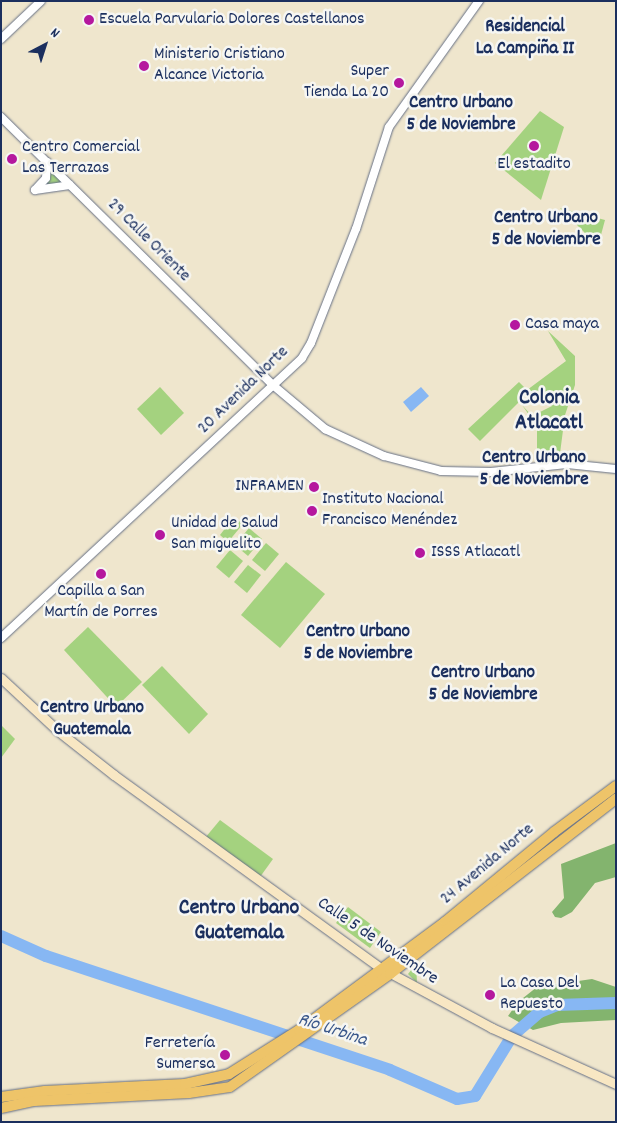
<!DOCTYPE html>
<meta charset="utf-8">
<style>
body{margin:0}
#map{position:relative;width:617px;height:1123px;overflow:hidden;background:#efe6cd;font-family:Dekko,sans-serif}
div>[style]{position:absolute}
.green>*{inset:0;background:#a4d27f}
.forest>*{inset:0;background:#83b46e}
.water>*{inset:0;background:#87b7f3}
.river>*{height:12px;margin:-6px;padding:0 6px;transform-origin:6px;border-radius:6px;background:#87b7f3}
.roads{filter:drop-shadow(0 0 1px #656f85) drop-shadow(0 0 1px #656f85)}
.tertiary>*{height:8px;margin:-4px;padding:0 4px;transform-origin:4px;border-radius:4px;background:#fff}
.secondary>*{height:9px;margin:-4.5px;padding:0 4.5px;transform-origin:4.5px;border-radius:4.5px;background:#f8e7c3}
.primary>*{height:10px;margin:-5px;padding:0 5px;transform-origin:5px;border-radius:5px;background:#eec469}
.dots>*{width:14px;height:14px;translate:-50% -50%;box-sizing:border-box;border:2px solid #f6f6f2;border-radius:50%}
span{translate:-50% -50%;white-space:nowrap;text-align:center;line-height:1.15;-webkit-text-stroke:5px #f6f6f2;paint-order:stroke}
.poi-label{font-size:18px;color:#1b2f5e}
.left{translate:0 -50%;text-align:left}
.right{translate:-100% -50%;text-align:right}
.street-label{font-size:18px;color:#1b2f5e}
.neighbourhood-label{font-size:19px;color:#1b2f5e;font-weight:700}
.water-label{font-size:19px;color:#3b588b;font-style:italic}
.district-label{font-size:22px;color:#1b2f5e;font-weight:700}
.frame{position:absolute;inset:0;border:2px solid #1b2f5e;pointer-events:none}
.north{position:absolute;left:20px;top:20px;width:50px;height:50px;-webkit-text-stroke:4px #f6f6f2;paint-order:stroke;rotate:40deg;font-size:14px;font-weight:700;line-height:20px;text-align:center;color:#1b2f5e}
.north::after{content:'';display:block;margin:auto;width:18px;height:22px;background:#1b2f5e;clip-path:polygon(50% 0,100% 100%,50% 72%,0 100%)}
</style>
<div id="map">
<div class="green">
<div style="clip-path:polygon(540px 111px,564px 127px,541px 200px,495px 163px)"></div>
<div style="clip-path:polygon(50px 168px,66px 184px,42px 188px)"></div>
<div style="clip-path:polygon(560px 208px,605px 220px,598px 246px)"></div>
<div style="clip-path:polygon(548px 331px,575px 356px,575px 385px,565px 415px,559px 461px,537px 463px,537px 426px,522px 405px,532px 416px,552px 406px,529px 392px,480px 441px,468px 429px,519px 382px,527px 390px,566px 361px)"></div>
<div style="clip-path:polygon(160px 387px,184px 413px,161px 435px,137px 409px)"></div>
<div style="clip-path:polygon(234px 517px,243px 524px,228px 542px,220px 535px)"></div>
<div style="clip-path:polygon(249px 528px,262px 539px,248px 556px,235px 545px)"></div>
<div style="clip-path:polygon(266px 543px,279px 554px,265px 571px,252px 560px)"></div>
<div style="clip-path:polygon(230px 550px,243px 561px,229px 578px,216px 567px)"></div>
<div style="clip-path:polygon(286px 562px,325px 594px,280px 648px,241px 615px)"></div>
<div style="clip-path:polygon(248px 565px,261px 575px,247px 593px,234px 582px)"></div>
<div style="clip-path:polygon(88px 627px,142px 682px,116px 707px,64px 650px)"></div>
<div style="clip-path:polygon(162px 666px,208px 714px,189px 734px,142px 685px)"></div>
<div style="clip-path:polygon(1px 725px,15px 739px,1px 758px)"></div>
<div style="clip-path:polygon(220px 820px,273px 859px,260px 877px,205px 838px)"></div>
<div style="clip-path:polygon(348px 907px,381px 932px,370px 948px,336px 923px)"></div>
<div style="clip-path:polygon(416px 964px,417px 983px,408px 974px)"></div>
</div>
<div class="forest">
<div style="clip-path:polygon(616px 843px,616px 877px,595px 883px,572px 912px,561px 918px,555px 917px,552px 912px,564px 898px,561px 864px)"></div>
<div style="clip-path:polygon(592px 979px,616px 987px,616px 1020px,561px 1023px,533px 1030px,508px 1016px,518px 1002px,537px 987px)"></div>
</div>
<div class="water">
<div style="clip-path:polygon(421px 387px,429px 396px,411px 412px,403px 402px)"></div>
</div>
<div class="river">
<div style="left:1px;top:936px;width:49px;rotate:24deg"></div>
<div style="left:46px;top:956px;width:362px;rotate:18.3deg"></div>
<div style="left:390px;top:1070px;width:73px;rotate:23.4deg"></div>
<div style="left:457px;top:1099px;width:18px;rotate:-9deg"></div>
<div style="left:475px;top:1096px;width:70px;rotate:-58.3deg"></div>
<div style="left:512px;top:1036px;width:37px;rotate:-41deg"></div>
<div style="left:540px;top:1012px;width:18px;rotate:-22deg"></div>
<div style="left:557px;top:1005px;width:59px;rotate:-1.9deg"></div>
</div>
<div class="roads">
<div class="tertiary">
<div style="left:1px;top:39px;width:55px;rotate:-43.5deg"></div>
<div style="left:1px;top:117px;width:383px;rotate:44.6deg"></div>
<div style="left:274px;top:386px;width:67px;rotate:40.1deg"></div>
<div style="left:325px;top:429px;width:65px;rotate:24.6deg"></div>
<div style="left:384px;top:456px;width:59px;rotate:14.7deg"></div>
<div style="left:441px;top:471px;width:50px;rotate:1.1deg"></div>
<div style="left:491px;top:472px;width:76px;rotate:-6deg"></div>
<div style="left:567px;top:464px;width:49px;rotate:5.8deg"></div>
<div style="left:35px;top:190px;width:35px;rotate:-8deg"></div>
<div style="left:35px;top:190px;width:16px;rotate:-47deg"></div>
<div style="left:46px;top:178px;width:16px;rotate:-86deg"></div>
<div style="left:1px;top:638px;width:411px;rotate:-42.9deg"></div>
<div style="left:302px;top:358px;width:17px;rotate:-59deg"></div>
<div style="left:311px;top:343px;width:123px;rotate:-68.5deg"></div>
<div style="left:356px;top:229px;width:107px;rotate:-72.1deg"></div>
<div style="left:389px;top:127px;width:155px;rotate:-54.5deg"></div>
</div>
<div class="secondary">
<div style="left:1px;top:678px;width:78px;rotate:42.9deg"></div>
<div style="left:58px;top:731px;width:71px;rotate:38.2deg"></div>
<div style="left:114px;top:775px;width:329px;rotate:35.9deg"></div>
<div style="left:381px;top:968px;width:126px;rotate:28.4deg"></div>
<div style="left:492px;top:1028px;width:136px;rotate:24.3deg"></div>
</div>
<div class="primary">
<div style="left:1px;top:1097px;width:44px;rotate:-7.8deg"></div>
<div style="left:45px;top:1091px;width:140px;rotate:-2.9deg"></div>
<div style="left:185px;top:1084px;width:45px;rotate:-12.8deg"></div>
<div style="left:229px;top:1074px;width:83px;rotate:-32.2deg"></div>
<div style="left:299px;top:1030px;width:182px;rotate:-36.5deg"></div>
<div style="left:445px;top:922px;width:141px;rotate:-39.5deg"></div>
<div style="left:554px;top:832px;width:77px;rotate:-36.6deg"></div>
<div style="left:1px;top:1108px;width:34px;rotate:-12deg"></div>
<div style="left:34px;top:1101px;width:155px;rotate:-3deg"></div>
<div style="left:189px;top:1093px;width:41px;rotate:-8.3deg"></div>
<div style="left:230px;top:1087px;width:196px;rotate:-35.2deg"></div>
<div style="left:390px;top:974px;width:286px;rotate:-37.8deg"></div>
</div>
</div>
<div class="dots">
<div style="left:89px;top:20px;background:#b5179e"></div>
<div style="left:144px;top:66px;background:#b5179e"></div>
<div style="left:399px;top:83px;background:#b5179e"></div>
<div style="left:534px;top:146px;background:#b5179e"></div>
<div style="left:12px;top:159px;background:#b5179e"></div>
<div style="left:515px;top:325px;background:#b5179e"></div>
<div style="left:314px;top:487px;background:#b5179e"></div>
<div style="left:312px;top:511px;background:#b5179e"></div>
<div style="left:160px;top:535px;background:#b5179e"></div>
<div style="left:420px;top:553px;background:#b5179e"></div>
<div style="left:101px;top:574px;background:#b5179e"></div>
<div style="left:490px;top:995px;background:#b5179e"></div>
<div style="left:225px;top:1055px;background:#b5179e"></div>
</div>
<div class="poi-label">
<span class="left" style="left:99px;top:20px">Escuela Parvularia Dolores Castellanos</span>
<span class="left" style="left:154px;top:66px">Ministerio Cristiano<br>Alcance Victoria</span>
<span class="right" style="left:389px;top:83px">Super<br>Tienda La 20</span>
<span class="left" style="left:22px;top:159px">Centro Comercial<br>Las Terrazas</span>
<span style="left:534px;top:165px">El estadito</span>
<span class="left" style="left:525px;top:325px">Casa maya</span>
<span class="right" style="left:304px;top:487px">INFRAMEN</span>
<span class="left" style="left:322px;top:511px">Instituto Nacional<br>Francisco Menéndez</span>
<span class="left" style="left:171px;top:535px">Unidad de Salud<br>San miguelito</span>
<span class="left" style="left:431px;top:553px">ISSS Atlacatl</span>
<span style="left:101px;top:603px">Capilla a San<br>Martín de Porres</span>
<span class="left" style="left:500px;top:995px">La Casa Del<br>Repuesto</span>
<span class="right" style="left:215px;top:1055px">Ferretería<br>Sumersa</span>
</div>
<div class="street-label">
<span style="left:148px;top:241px;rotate:45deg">29 Calle Oriente</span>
<span style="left:244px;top:391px;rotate:-44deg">20 Avenida Norte</span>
<span style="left:488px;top:865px;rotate:-40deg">24 Avenida Norte</span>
<span style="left:377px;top:942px;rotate:34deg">Calle 5 de Noviembre</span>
</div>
<div class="neighbourhood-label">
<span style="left:525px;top:39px">Residencial<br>La Campiña II</span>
<span style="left:461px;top:115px">Centro Urbano<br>5 de Noviembre</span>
<span style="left:546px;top:230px">Centro Urbano<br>5 de Noviembre</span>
<span style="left:534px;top:470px">Centro Urbano<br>5 de Noviembre</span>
<span style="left:358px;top:644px">Centro Urbano<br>5 de Noviembre</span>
<span style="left:483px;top:685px">Centro Urbano<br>5 de Noviembre</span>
<span style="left:92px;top:720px">Centro Urbano<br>Guatemala</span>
</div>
<div class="water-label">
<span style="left:332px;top:1031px;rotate:18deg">Río Urbina</span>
</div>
<div class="district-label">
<span style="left:549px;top:411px">Colonia<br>Atlacatl</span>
<span style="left:239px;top:921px">Centro Urbano<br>Guatemala</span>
</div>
<div class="frame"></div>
<div class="north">N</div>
</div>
